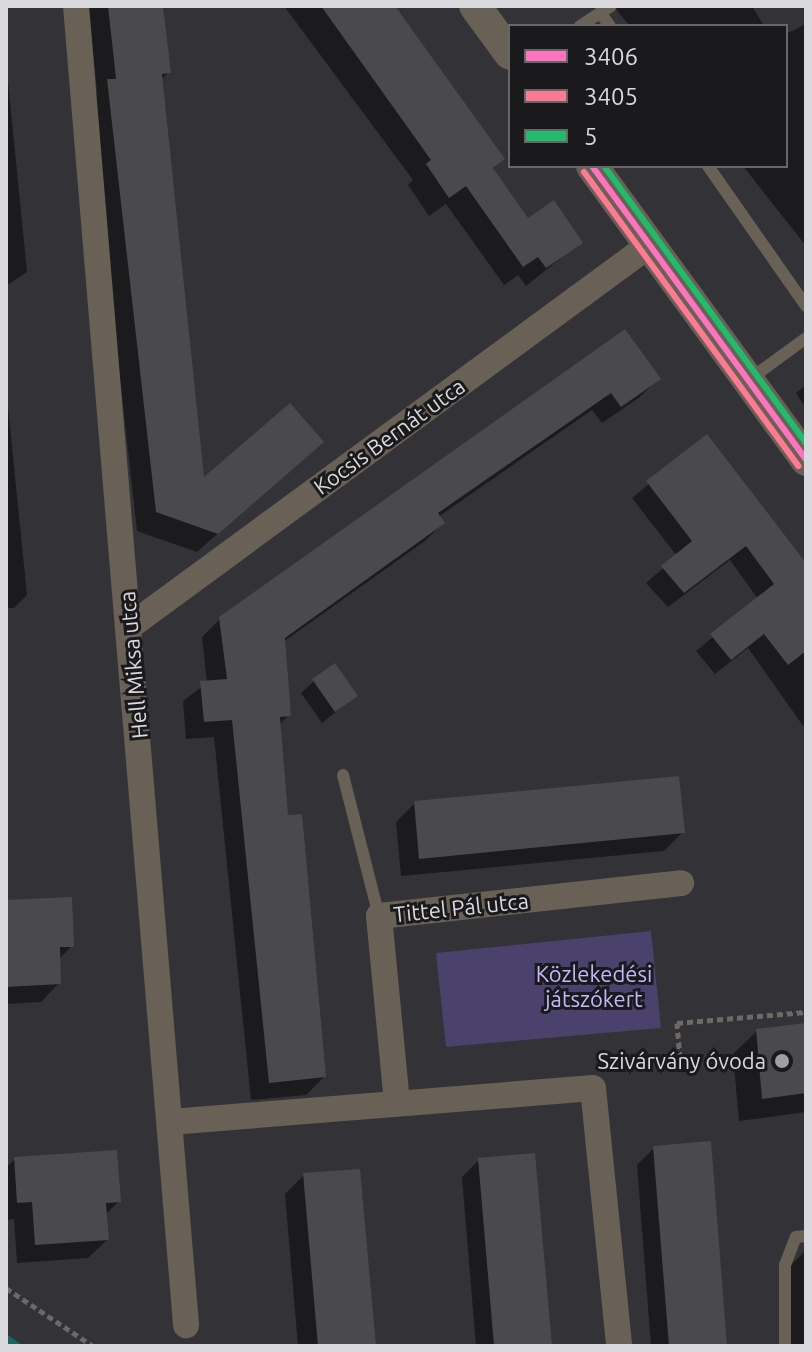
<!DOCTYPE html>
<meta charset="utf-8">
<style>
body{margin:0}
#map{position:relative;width:812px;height:1352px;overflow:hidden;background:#333237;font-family:Ubuntu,sans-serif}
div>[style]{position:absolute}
.green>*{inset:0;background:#4a416d}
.shadow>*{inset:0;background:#0007}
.stream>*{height:9px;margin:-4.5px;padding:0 4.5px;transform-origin:4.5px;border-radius:4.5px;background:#1d6467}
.building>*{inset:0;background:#4a4a4d}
.path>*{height:5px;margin-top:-2.5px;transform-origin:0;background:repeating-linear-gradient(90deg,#6e6963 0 6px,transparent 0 10px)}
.service>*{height:12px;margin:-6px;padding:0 6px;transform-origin:6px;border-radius:6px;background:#696056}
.minor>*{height:26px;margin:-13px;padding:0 13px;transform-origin:13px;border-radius:13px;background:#696056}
.tertiary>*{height:32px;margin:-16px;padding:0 16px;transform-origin:16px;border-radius:16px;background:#696056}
.bus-1>*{height:6px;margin:-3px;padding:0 3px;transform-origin:3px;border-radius:3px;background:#fc73be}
.bus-2>*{height:6px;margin:-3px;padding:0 3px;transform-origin:3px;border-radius:3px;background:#fe7a93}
.bus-3>*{height:6px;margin:-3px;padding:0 3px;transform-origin:3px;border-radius:3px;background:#20bc6c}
.dots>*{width:22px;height:22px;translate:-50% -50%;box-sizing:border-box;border:4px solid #1a191c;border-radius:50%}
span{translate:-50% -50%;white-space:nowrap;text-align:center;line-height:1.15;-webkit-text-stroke:6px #1a191c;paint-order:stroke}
.street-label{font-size:22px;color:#dadade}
.park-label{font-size:22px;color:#c4b7fb}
.poi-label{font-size:22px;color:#dadade}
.right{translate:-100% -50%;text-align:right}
.frame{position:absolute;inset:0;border:8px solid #dadade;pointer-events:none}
.legend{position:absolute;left:508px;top:24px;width:280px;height:144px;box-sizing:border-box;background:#1a191c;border:2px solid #67666a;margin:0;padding:10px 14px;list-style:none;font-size:24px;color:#dadade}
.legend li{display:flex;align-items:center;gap:16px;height:40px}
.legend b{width:40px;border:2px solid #67666a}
</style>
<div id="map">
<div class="green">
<div style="clip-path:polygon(651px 931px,661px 1028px,446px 1047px,436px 953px)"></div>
</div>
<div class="shadow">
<div style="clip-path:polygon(89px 6px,163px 6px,169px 72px,161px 80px,202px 481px,321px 442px,197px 552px,137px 531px,89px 100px,97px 92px)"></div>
<div style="clip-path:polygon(284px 6px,391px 6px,503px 159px,492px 170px,528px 221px,581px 242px,526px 286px,518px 275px,504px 285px,446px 204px,429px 216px,408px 185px,413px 180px)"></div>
<div style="clip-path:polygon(613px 6px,752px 6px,764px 26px,630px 26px)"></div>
<div style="clip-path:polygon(806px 24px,806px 246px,743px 166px,786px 166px,786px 34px)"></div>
<div style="clip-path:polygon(6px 62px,27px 272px,6px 286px)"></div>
<div style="clip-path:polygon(625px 332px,658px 379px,640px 397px,602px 423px,592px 410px,438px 517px,443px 523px,425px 541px,283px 642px,289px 715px,279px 725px,286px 817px,324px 1077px,306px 1095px,251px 1100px,214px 737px,186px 739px,183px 701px,207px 683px,202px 637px,220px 619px)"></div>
<div style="clip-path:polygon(806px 385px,806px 408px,796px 393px)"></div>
<div style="clip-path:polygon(6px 387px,27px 595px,14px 608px,6px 608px)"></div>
<div style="clip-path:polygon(707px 437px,806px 565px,806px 730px,748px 648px,715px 674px,696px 651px,758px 599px,730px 560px,668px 607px,646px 583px,677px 556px,632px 498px)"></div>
<div style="clip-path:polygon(314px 681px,356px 696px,322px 723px,301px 693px)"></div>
<div style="clip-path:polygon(415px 803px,683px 832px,664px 851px,401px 876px,396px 822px)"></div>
<div style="clip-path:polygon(6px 902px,72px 946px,58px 960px,59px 983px,41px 1002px,6px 1004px)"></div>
<div style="clip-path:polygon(806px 1025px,806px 1112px,739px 1121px,733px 1054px,757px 1031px)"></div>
<div style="clip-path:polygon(654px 1148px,725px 1346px,651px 1346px,637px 1165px)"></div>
<div style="clip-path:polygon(15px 1159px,119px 1201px,105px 1215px,107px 1240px,88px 1258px,17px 1263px,14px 1219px,6px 1220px,6px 1168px)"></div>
<div style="clip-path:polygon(479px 1160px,550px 1346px,476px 1346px,462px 1177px)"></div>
<div style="clip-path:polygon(304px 1175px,374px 1346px,298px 1346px,285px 1194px)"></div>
<div style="clip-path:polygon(806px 1250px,806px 1346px,790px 1346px,784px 1272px)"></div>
</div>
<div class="stream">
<div style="left:6px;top:1339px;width:12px;rotate:35deg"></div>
</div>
<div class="building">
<div style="clip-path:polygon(108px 6px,163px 6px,171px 73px,162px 74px,204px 477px,290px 403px,324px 442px,218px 534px,156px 512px,107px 79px,116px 79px)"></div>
<div style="clip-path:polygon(321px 6px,395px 6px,505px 159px,493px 168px,528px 218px,554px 200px,583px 243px,546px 268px,538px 257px,523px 267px,466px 186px,449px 198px,426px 164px,431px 160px)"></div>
<div style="clip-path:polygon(625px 329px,661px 379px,621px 407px,611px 393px,438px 513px,445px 523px,285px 638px,291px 716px,280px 717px,288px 815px,302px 814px,326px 1077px,269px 1083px,232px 720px,204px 722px,200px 681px,227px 679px,219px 617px)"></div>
<div style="clip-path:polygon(707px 434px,806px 563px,806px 651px,788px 665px,764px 634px,731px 660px,710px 634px,774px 584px,746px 546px,684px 593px,661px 566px,692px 541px,646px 481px)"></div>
<div style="clip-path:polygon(335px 663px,358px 696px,335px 712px,312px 679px)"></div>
<div style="clip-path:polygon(679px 776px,685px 833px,419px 859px,414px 801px)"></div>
<div style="clip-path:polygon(72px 897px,74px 947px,60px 947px,61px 984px,6px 987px,6px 900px)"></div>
<div style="clip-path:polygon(806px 1023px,806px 1093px,762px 1099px,756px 1029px)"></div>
<div style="clip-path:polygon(711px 1141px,727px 1346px,669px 1346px,653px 1146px)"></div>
<div style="clip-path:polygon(117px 1150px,121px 1202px,106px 1203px,109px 1240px,35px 1245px,32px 1202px,17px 1203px,14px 1157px)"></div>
<div style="clip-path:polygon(535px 1153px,552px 1346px,494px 1346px,478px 1158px)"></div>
<div style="clip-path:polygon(360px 1169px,376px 1346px,318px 1346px,303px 1173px)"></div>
</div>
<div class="path">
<div style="left:606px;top:1063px;width:74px;rotate:-3.9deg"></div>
<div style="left:680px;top:1058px;width:35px;rotate:-95deg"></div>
<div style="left:677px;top:1023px;width:129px;rotate:-4.9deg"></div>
<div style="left:6px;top:1288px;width:105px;rotate:33.7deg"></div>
</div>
<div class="service">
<div style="left:600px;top:13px;width:16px;rotate:52deg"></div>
<div style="left:580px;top:26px;width:37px;rotate:-33deg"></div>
<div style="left:708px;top:166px;width:171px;rotate:55deg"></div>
<div style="left:750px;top:379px;width:69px;rotate:-36.2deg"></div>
<div style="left:343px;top:775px;width:146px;rotate:75.7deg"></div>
<div style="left:785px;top:1346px;width:81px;rotate:-90deg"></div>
<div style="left:785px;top:1265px;width:30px;rotate:-69deg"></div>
<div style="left:796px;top:1237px;width:10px;rotate:-6deg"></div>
</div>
<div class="minor">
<div style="left:76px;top:6px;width:1324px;rotate:85.23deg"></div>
<div style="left:129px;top:627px;width:644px;rotate:-36.28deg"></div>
<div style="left:397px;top:1103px;width:188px;rotate:-95.5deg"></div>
<div style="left:379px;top:916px;width:304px;rotate:-6.2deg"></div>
<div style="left:171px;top:1122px;width:423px;rotate:-4.6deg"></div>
<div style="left:593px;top:1088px;width:259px;rotate:84.2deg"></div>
</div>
<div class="tertiary">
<div style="left:475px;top:6px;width:59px;rotate:53.9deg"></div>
<div style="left:592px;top:166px;width:364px;rotate:53.9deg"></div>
</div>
<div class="bus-1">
<div style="left:592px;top:166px;width:364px;rotate:53.9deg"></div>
</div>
<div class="bus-2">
<div style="left:584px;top:172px;width:364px;rotate:53.9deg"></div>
</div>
<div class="bus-3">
<div style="left:604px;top:166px;width:343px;rotate:53.9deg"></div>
</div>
<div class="dots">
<div style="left:782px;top:1061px;background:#a09fa4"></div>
</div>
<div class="street-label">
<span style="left:389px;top:436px;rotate:-36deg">Kocsis Bernát utca</span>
<span style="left:133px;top:665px;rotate:-95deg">Hell Miksa utca</span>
<span style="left:461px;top:907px;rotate:-6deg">Tittel Pál utca</span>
</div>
<div class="park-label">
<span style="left:594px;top:986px">Közlekedési<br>játszókert</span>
</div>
<div class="poi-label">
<span class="right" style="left:766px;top:1061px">Szivárvány óvoda</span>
</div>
<div class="frame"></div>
<ul class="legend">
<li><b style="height:10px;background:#fc73be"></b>3406</li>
<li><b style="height:10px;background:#fe7a93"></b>3405</li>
<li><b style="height:10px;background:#20bc6c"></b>5</li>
</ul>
</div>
